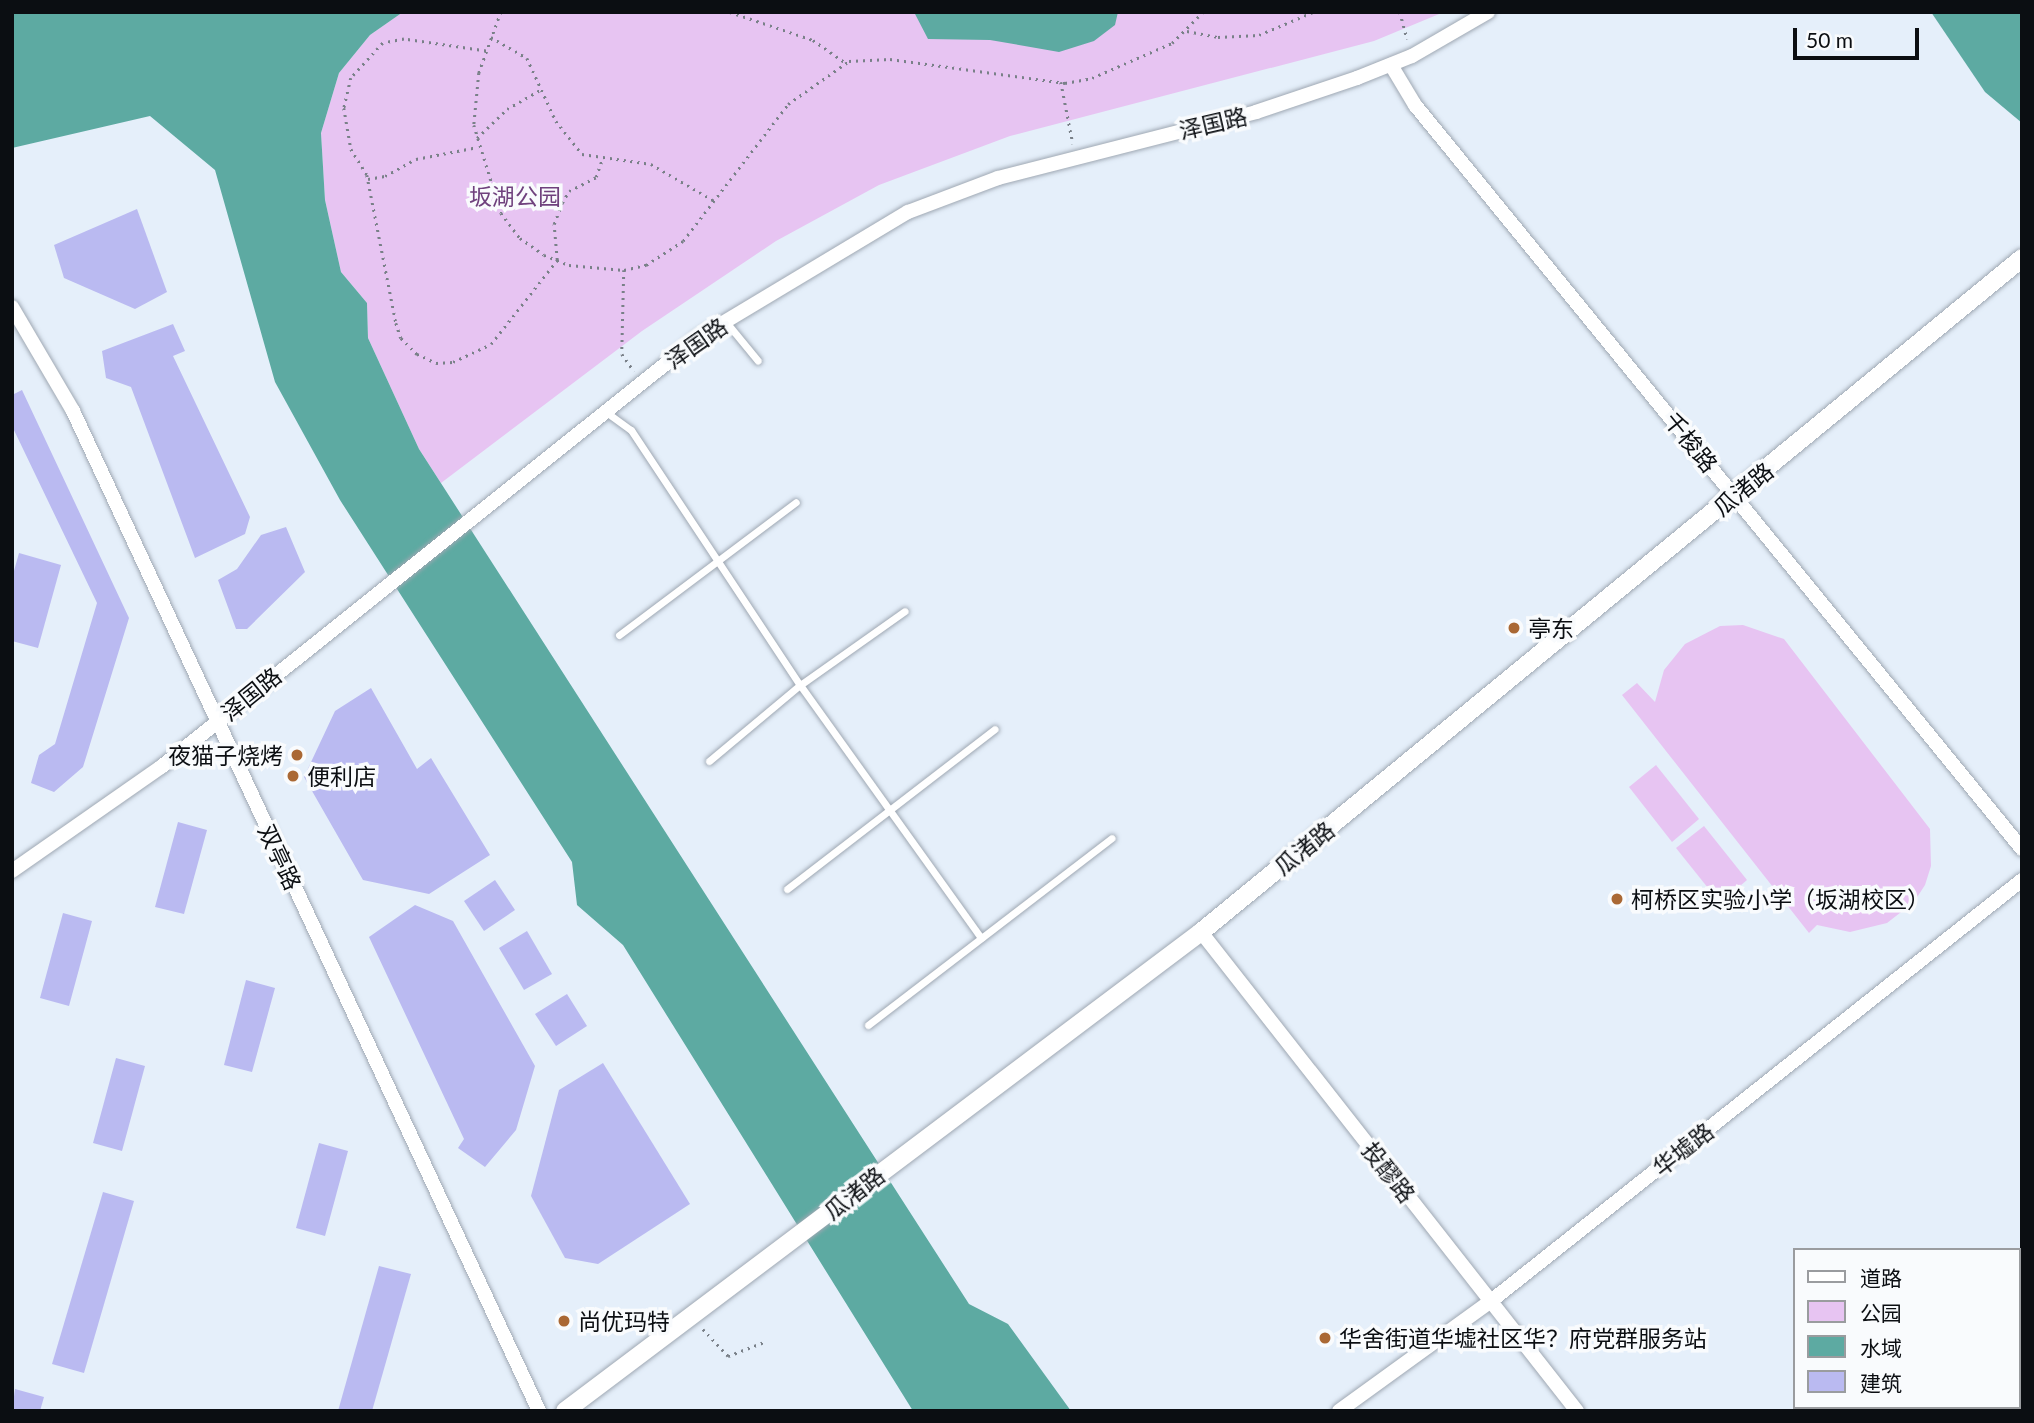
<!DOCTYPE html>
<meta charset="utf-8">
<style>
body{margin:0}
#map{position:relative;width:2034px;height:1423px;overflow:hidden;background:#e5effa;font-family:Lato,"Noto Sans SC",sans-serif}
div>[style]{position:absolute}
.green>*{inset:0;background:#e7c4f2}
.water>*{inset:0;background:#5daaa2}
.building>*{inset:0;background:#babaf1}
.path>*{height:2.5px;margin-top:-1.25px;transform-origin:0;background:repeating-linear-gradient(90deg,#798088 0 2px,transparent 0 7px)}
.roads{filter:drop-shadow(0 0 2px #9fa8b3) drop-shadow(0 0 2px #9fa8b3)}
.service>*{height:7px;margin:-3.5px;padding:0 3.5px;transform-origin:3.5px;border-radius:3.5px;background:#fff}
.minor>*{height:14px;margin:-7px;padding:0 7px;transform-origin:7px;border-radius:7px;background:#fff}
.tertiary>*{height:18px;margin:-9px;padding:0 9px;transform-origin:9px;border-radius:9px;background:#fff}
.dots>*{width:19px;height:19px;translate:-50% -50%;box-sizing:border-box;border:4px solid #f9fbfd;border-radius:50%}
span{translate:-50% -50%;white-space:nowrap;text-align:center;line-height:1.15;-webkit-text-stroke:7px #f9fbfd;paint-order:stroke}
.street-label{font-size:23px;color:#0b0e12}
.park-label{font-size:23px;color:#6f417d}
.poi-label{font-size:23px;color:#0b0e12}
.left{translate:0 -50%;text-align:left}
.right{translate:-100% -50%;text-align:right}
.frame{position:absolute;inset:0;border:14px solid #0b0e12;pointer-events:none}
.legend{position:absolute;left:1793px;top:1248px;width:228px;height:161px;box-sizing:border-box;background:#f9fbfd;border:2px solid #9a9c9f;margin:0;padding:9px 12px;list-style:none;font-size:21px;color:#0b0e12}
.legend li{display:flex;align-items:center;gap:14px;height:35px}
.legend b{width:35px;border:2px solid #9a9c9f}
.scale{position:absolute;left:1793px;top:28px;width:126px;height:32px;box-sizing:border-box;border:4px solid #0b0e12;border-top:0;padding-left:9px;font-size:21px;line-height:24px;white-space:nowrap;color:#0b0e12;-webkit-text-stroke:5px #f9fbfd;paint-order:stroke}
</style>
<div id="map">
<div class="green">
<div style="clip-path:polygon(403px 12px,1444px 12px,1374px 41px,1010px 136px,879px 185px,776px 241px,642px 331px,441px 483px,419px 449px,368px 338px,367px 303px,341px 272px,325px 200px,321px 133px,339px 73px,370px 35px)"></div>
<div style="clip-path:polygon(1743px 625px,1784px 639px,1930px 829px,1931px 866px,1925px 885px,1914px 902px,1887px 923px,1850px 932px,1817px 925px,1809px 933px,1622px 695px,1637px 683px,1655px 702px,1664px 670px,1685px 644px,1720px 626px)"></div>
<div style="clip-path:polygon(1656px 765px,1699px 819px,1672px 842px,1629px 787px)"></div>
<div style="clip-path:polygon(1704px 826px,1747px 880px,1720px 903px,1676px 848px)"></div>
</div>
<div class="water">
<div style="clip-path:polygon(12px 12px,403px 12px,370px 35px,339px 73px,321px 133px,325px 200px,341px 272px,367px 303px,368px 338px,419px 449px,969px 1304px,1008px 1324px,1071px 1411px,913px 1411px,623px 945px,577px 905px,572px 862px,340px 500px,275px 382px,215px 170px,150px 116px,12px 148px)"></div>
<div style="clip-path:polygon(914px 12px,1118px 12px,1115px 25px,1094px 41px,1059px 52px,990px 40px,928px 39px)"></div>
<div style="clip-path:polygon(1931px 12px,2022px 12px,2022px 123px,1985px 92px)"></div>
</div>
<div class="building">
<div style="clip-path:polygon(137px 209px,167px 292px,135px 309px,64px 278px,54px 245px)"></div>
<div style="clip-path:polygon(173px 324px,185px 351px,173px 356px,250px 517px,245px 534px,195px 558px,131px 387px,106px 378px,102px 351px)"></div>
<div style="clip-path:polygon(22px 390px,129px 618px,83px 767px,54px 792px,31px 783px,39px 755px,55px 744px,97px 603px,12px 426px,12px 395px)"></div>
<div style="clip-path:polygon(286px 527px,305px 572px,247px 629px,236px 629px,218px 580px,237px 569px,261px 535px)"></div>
<div style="clip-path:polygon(19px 553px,61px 565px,38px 648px,12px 641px,12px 578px)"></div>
<div style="clip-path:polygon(371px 688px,417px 769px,431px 758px,490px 855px,429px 894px,363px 880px,304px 777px,335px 711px)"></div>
<div style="clip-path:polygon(178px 822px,207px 830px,184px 914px,155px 907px)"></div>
<div style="clip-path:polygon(495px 880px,515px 910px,484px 931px,464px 901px)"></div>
<div style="clip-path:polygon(415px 905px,453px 921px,535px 1066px,516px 1130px,485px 1167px,458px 1148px,464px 1139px,369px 937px)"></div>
<div style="clip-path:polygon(63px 913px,92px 921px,69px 1006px,40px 998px)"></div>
<div style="clip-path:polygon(527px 931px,552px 974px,524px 990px,499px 948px)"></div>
<div style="clip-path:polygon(246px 980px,275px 988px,252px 1072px,224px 1065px)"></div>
<div style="clip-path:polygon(567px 994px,587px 1026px,556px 1046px,535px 1014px)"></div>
<div style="clip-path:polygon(116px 1058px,145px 1066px,122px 1151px,93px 1143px)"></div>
<div style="clip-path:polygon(603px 1063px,690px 1204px,598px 1264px,565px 1258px,531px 1196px,559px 1090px)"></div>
<div style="clip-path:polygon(319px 1143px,348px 1151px,325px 1236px,296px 1228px)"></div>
<div style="clip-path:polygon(103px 1192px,134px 1201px,84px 1373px,52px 1364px)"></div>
<div style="clip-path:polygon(379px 1266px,411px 1274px,372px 1411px,338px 1411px)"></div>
<div style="clip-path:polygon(15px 1389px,44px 1397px,40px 1411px,12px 1411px)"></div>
</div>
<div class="path">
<div style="left:501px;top:12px;width:65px;rotate:109.8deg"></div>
<div style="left:479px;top:73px;width:52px;rotate:95.5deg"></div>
<div style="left:474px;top:125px;width:92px;rotate:72.9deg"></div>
<div style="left:501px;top:213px;width:31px;rotate:53deg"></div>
<div style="left:520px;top:238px;width:29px;rotate:35deg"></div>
<div style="left:544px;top:255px;width:27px;rotate:22deg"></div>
<div style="left:569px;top:265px;width:55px;rotate:5.2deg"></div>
<div style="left:624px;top:270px;width:23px;rotate:-13deg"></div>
<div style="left:646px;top:265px;width:44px;rotate:-33deg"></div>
<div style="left:683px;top:241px;width:173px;rotate:-52.5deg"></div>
<div style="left:788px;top:104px;width:75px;rotate:-35.2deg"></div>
<div style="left:849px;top:61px;width:41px;rotate:-2.8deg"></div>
<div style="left:890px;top:59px;width:177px;rotate:7.8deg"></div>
<div style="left:1065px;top:83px;width:27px;rotate:-10deg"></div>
<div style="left:1092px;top:78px;width:87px;rotate:-23.6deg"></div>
<div style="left:1172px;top:43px;width:44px;rotate:-45deg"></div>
<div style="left:730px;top:12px;width:88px;rotate:18.6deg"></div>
<div style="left:813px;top:40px;width:38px;rotate:35deg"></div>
<div style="left:1400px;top:12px;width:28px;rotate:75deg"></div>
<div style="left:1187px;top:31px;width:32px;rotate:11deg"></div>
<div style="left:1218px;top:37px;width:41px;rotate:-2.8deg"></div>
<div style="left:1259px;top:35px;width:59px;rotate:-23.1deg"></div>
<div style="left:491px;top:37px;width:42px;rotate:30.3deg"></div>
<div style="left:527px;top:58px;width:69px;rotate:65.3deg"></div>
<div style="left:556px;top:121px;width:42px;rotate:51.8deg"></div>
<div style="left:582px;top:154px;width:70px;rotate:8.2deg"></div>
<div style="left:651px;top:164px;width:75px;rotate:30.3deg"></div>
<div style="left:486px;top:51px;width:83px;rotate:-171.7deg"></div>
<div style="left:404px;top:39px;width:21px;rotate:169deg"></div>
<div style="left:383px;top:43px;width:47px;rotate:132.4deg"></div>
<div style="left:351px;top:78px;width:31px;rotate:103deg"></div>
<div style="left:344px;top:108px;width:42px;rotate:80.3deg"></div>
<div style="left:351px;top:149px;width:31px;rotate:58deg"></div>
<div style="left:367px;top:175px;width:151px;rotate:78.9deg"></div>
<div style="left:396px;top:323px;width:16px;rotate:72deg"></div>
<div style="left:401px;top:338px;width:23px;rotate:45deg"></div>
<div style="left:417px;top:354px;width:21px;rotate:25deg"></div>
<div style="left:436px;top:363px;width:17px;rotate:-3deg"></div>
<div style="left:453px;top:362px;width:42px;rotate:-25.3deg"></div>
<div style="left:491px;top:344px;width:107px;rotate:-51.8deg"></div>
<div style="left:557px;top:260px;width:36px;rotate:-95deg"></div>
<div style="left:554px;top:224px;width:22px;rotate:-69deg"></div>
<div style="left:562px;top:203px;width:14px;rotate:-60deg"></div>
<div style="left:569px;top:191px;width:30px;rotate:-27deg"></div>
<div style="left:596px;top:177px;width:21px;rotate:-71deg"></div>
<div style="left:1061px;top:82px;width:63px;rotate:79deg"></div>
<div style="left:477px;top:138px;width:42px;rotate:-44deg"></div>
<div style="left:507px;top:109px;width:38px;rotate:-30deg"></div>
<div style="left:368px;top:179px;width:17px;rotate:-10deg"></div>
<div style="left:385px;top:176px;width:35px;rotate:-29deg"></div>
<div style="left:416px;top:159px;width:63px;rotate:-11deg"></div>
<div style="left:624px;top:270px;width:84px;rotate:91.4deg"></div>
<div style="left:622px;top:354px;width:21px;rotate:55deg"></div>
<div style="left:703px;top:1329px;width:37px;rotate:47deg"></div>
<div style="left:728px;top:1356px;width:40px;rotate:-21deg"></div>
</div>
<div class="roads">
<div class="service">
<div style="left:726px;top:322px;width:50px;rotate:50.6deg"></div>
<div style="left:606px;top:412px;width:31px;rotate:36deg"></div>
<div style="left:631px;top:430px;width:306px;rotate:56.5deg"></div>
<div style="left:800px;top:685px;width:311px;rotate:54.4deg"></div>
<div style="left:619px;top:635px;width:221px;rotate:-36.9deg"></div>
<div style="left:709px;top:761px;width:119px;rotate:-39.9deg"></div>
<div style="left:800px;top:685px;width:128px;rotate:-35.2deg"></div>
<div style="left:787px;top:889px;width:262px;rotate:-37.6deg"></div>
<div style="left:868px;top:1025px;width:307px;rotate:-37.5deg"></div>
</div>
<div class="minor">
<div style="left:1391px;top:65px;width:47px;rotate:59deg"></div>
<div style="left:1415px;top:105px;width:960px;rotate:50.79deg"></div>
<div style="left:12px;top:307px;width:121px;rotate:59.6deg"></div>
<div style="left:73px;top:411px;width:1103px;rotate:65.01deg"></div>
<div style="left:12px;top:871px;width:182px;rotate:-34.9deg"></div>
<div style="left:161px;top:767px;width:687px;rotate:-38.62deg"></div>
<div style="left:698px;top:338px;width:245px;rotate:-31deg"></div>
<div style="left:908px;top:212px;width:96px;rotate:-20.7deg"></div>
<div style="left:998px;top:178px;width:266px;rotate:-14.3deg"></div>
<div style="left:1256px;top:112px;width:107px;rotate:-18.6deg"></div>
<div style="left:1357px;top:78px;width:59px;rotate:-21.8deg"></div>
<div style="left:1412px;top:56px;width:88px;rotate:-30.1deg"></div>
<div style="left:1201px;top:932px;width:609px;rotate:51.87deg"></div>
<div style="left:1339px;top:1411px;width:188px;rotate:-35.9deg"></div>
<div style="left:1491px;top:1301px;width:678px;rotate:-38.41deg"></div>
</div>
<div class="tertiary">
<div style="left:565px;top:1411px;width:796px;rotate:-36.99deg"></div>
<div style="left:1201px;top:932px;width:1062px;rotate:-39.38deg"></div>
</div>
</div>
<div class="dots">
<div style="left:1514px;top:628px;background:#aa6834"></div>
<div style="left:297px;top:755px;background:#aa6834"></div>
<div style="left:293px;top:776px;background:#aa6834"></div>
<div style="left:1617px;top:899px;background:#aa6834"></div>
<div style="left:564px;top:1321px;background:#aa6834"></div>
<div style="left:1325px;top:1338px;background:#aa6834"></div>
</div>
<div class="street-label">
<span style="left:1213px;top:123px;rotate:-13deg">泽国路</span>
<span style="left:696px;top:343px;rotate:-35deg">泽国路</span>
<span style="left:1691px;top:442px;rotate:51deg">千梭路</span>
<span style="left:1743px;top:489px;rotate:-39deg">瓜渚路</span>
<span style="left:251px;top:694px;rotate:-39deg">泽国路</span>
<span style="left:1304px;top:848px;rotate:-39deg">瓜渚路</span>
<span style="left:280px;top:857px;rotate:65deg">双亭路</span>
<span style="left:1683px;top:1149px;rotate:-38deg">华墟路</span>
<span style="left:1389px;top:1172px;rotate:52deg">投醪路</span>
<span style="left:854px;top:1193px;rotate:-38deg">瓜渚路</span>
</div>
<div class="park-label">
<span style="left:515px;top:196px">坂湖公园</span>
</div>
<div class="poi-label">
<span class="left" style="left:1528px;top:628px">亭东</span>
<span class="right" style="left:283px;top:755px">夜猫子烧烤</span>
<span class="left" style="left:307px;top:776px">便利店</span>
<span class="left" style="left:1631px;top:899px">柯桥区实验小学（坂湖校区）</span>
<span class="left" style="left:578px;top:1321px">尚优玛特</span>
<span class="left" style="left:1339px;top:1338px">华舍街道华墟社区华？府党群服务站</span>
</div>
<div class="frame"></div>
<ul class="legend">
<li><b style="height:9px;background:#fff"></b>道路</li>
<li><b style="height:19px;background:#e7c4f2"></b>公园</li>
<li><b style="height:19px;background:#5daaa2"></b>水域</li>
<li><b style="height:19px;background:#babaf1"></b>建筑</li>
</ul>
<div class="scale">50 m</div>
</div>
